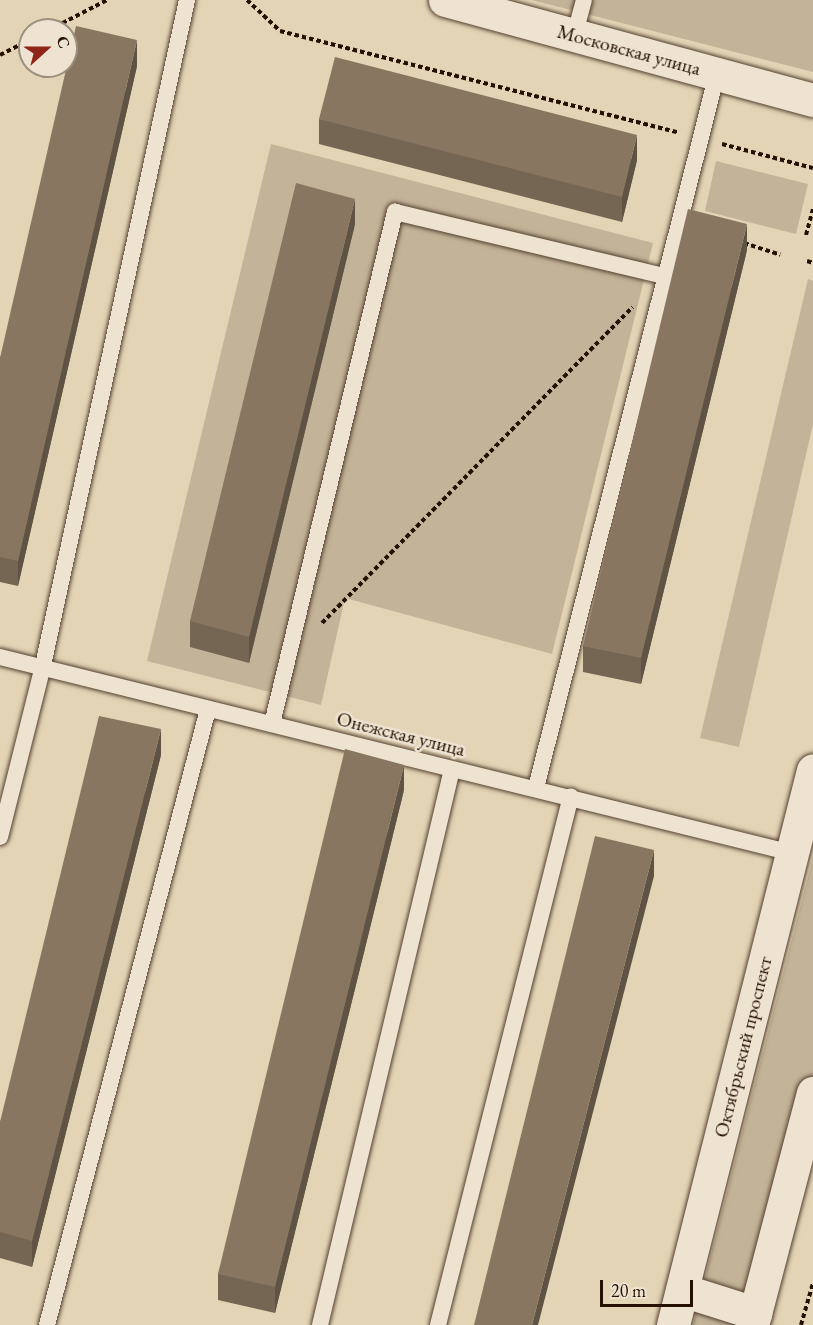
<!DOCTYPE html>
<meta charset="utf-8">
<style>
body{margin:0}
#map{position:relative;width:813px;height:1325px;overflow:hidden;background:#e3d4b6;font-family:"EB Garamond",serif}
div>[style]{position:absolute}
.green>*{inset:0;background:#c3b398}
.path>*{height:4px;margin-top:-2px;transform-origin:0;background:repeating-linear-gradient(90deg,#261003 0 4.5px,transparent 0 7.5px)}
.roads{filter:drop-shadow(0 0 2px #554130) drop-shadow(0 0 2px #554130)}
.service>*{height:16px;margin:-8px;padding:0 8px;transform-origin:8px;border-radius:8px;background:#ede3d0}
.tertiary>*{height:33px;margin:-16.5px;padding:0 16.5px;transform-origin:16.5px;border-radius:16.5px;background:#ede3d0}
.secondary>*{height:33px;margin:-16.5px;padding:0 16.5px;transform-origin:16.5px;border-radius:16.5px;background:#ede3d0}
.wall>*{inset:0;background:#756553}
.shaded-wall>*{inset:0;background:#5f5343}
.building>*{inset:0;background:#887660}
span{translate:-50% -50%;white-space:nowrap;text-align:center;line-height:1.15;-webkit-text-stroke:5px #ede3d0;paint-order:stroke}
.street-label{font-size:20px;color:#261003}
.north{position:absolute;left:18px;top:18px;width:60px;height:60px;box-sizing:border-box;background:#ede3d0;border:2px solid #9d8f7e;border-radius:50%;rotate:69deg;font-size:16px;font-weight:700;line-height:24px;text-align:center;color:#261003}
.north::after{content:'';display:block;margin:auto;width:21px;height:27px;background:#8f2418;clip-path:polygon(50% 0,100% 100%,50% 72%,0 100%)}
.scale{position:absolute;left:600px;top:1280px;width:93px;height:27px;box-sizing:border-box;border:3px solid #261003;border-top:0;padding-left:8px;font-size:18px;line-height:21px;white-space:nowrap;color:#261003;-webkit-text-stroke:4px #ede3d0;paint-order:stroke}
</style>
<div id="map">
<div class="green">
<div style="clip-path:polygon(532px 0,813px 0,813px 72px)"></div>
<div style="clip-path:polygon(271px 144px,653px 243px,552px 654px,345px 598px,321px 705px,147px 661px)"></div>
<div style="clip-path:polygon(716px 161px,808px 184px,796px 234px,705px 211px)"></div>
<div style="clip-path:polygon(808px 279px,813px 281px,813px 424px,739px 747px,700px 738px)"></div>
<div style="clip-path:polygon(813px 857px,813px 1093px,752px 1325px,693px 1325px)"></div>
</div>
<div class="path">
<div style="left:247px;top:0;width:45px;rotate:43.2deg"></div>
<div style="left:280px;top:31px;width:410px;rotate:14.3deg"></div>
<div style="left:49px;top:30px;width:65px;rotate:-27.3deg"></div>
<div style="left:0;top:55px;width:34px;rotate:-27deg"></div>
<div style="left:722px;top:144px;width:94px;rotate:14.8deg"></div>
<div style="left:806px;top:235px;width:27px;rotate:-75deg"></div>
<div style="left:744px;top:243px;width:38px;rotate:18deg"></div>
<div style="left:807px;top:261px;width:6px;rotate:18deg"></div>
<div style="left:322px;top:623px;width:443px;rotate:-45.5deg"></div>
<div style="left:801px;top:1325px;width:44px;rotate:-74.1deg"></div>
</div>
<div class="roads">
<div class="service">
<div style="left:574px;top:37px;width:38px;rotate:-75deg"></div>
<div style="left:0;top:657px;width:816px;rotate:13.9deg"></div>
<div style="left:272px;top:724px;width:527px;rotate:-76.49deg"></div>
<div style="left:395px;top:212px;width:276px;rotate:13.4deg"></div>
<div style="left:536px;top:788px;width:737px;rotate:-75.78deg"></div>
<div style="left:0;top:837px;width:172px;rotate:-75.9deg"></div>
<div style="left:42px;top:670px;width:686px;rotate:-77.79deg"></div>
<div style="left:47px;top:1325px;width:637px;rotate:-75.35deg"></div>
<div style="left:320px;top:1325px;width:571px;rotate:-76.64deg"></div>
<div style="left:438px;top:1325px;width:545px;rotate:-75.89deg"></div>
</div>
<div class="tertiary">
<div style="left:445px;top:0;width:381px;rotate:15.2deg"></div>
</div>
<div class="secondary">
<div style="left:682px;top:1290px;width:77px;rotate:17.5deg"></div>
<div style="left:673px;top:1325px;width:572px;rotate:-75.84deg"></div>
<div style="left:752px;top:1325px;width:240px;rotate:-75.3deg"></div>
</div>
</div>
<div class="wall">
<div style="clip-path:polygon(137px 66px,18px 586px,0 582px,0 358px)"></div>
<div style="clip-path:polygon(319px 119px,637px 160px,622px 222px,319px 144px)"></div>
<div style="clip-path:polygon(355px 224px,249px 663px,190px 647px,190px 621px)"></div>
<div style="clip-path:polygon(747px 250px,641px 684px,583px 672px,583px 646px)"></div>
<div style="clip-path:polygon(161px 755px,32px 1267px,0 1258px,0 1122px)"></div>
<div style="clip-path:polygon(404px 790px,275px 1313px,218px 1300px,218px 1274px)"></div>
</div>
<div class="shaded-wall">
<div style="clip-path:polygon(137px 40px,137px 66px,18px 586px,18px 561px)"></div>
<div style="clip-path:polygon(637px 135px,637px 160px,622px 222px,622px 197px)"></div>
<div style="clip-path:polygon(355px 199px,355px 224px,249px 663px,249px 637px)"></div>
<div style="clip-path:polygon(747px 224px,747px 250px,641px 684px,641px 658px)"></div>
<div style="clip-path:polygon(161px 729px,161px 755px,32px 1267px,32px 1241px)"></div>
<div style="clip-path:polygon(404px 765px,404px 790px,275px 1313px,275px 1287px)"></div>
<div style="clip-path:polygon(654px 850px,654px 876px,538px 1325px,532px 1325px)"></div>
</div>
<div class="building">
<div style="clip-path:polygon(76px 26px,137px 40px,18px 561px,0 557px,0 358px)"></div>
<div style="clip-path:polygon(335px 57px,637px 135px,622px 197px,319px 119px)"></div>
<div style="clip-path:polygon(296px 183px,355px 199px,249px 637px,190px 621px)"></div>
<div style="clip-path:polygon(688px 209px,747px 224px,641px 658px,583px 646px)"></div>
<div style="clip-path:polygon(99px 716px,161px 729px,32px 1241px,0 1232px,0 1122px)"></div>
<div style="clip-path:polygon(345px 749px,404px 765px,275px 1287px,218px 1274px)"></div>
<div style="clip-path:polygon(595px 836px,654px 850px,532px 1325px,474px 1325px)"></div>
</div>
<div class="street-label">
<span style="left:629px;top:50px;rotate:15deg">Московская улица</span>
<span style="left:401px;top:734px;rotate:14deg">Онежская улица</span>
<span style="left:743px;top:1047px;rotate:-76deg">Октябрьский проспект</span>
</div>
<div class="north">С</div>
<div class="scale">20 m</div>
</div>
